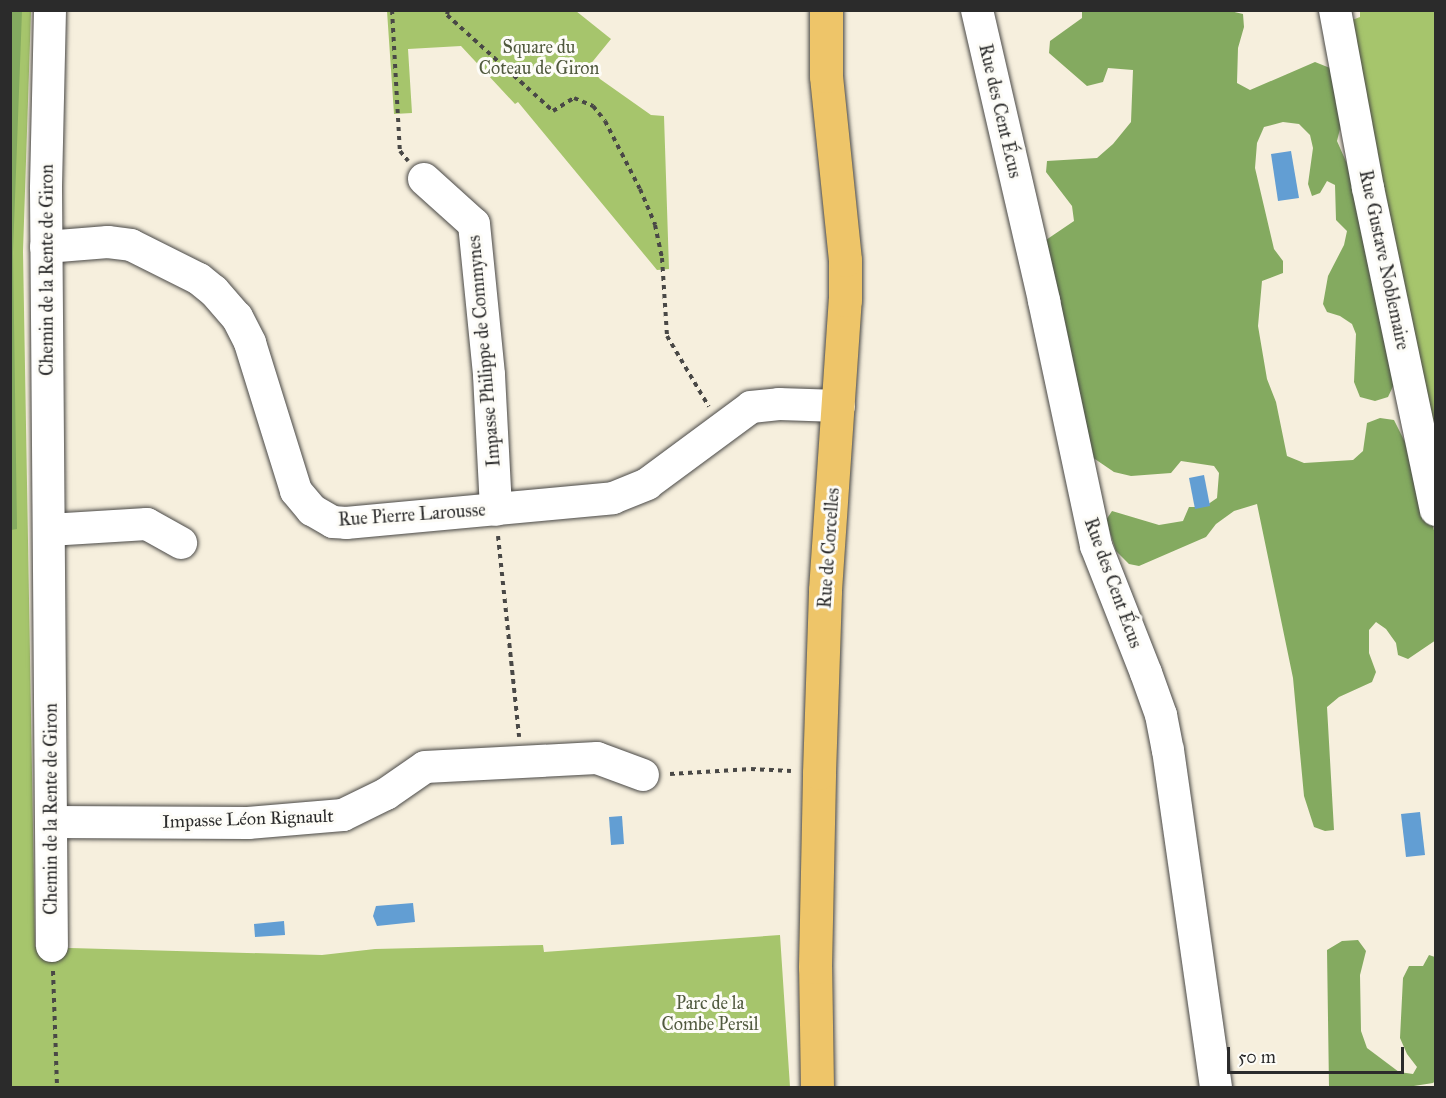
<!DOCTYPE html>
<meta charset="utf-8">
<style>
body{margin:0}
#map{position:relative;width:1446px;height:1098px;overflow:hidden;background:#f6efdd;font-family:"IM FELL Great Primer",serif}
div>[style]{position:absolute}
.green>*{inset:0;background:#a6c56c}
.forest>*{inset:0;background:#84aa60}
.water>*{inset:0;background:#629ed3}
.path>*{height:4px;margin-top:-2px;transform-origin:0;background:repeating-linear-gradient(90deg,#494846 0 4.5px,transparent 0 9px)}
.roads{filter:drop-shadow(0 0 2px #494846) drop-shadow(0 0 2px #494846)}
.minor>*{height:32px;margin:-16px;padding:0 16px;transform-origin:16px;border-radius:16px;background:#fff}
.major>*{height:33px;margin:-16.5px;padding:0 16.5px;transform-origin:16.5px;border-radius:16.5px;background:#eec569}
span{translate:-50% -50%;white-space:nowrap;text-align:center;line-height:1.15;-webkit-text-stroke:6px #fdfcf7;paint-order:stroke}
.park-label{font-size:18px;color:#50593e}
.street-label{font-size:18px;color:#2b2b2b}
.frame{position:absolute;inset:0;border:12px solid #2b2b2b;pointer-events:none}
.scale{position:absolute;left:1227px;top:1047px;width:177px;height:27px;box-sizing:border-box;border:3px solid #2b2b2b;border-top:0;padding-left:8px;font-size:18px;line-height:21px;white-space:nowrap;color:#2b2b2b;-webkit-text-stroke:4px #fdfcf7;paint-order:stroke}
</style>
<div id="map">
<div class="green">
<div style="clip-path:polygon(10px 11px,31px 11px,23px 251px,35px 947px,322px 955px,375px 949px,543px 945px,544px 952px,780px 935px,790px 1087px,11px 1087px)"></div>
<div style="clip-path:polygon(387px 11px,576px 11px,611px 39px,589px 66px,600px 79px,651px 115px,664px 116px,669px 269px,657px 270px,518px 102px,515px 104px,461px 46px,408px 49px,412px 113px,394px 114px)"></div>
<div style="clip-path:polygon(1360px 11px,1435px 11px,1435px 471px,1347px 22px,1360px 17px)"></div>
</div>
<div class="forest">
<div style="clip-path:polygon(1226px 10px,1243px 14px,1244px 27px,1238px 48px,1237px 83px,1250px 90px,1315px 62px,1330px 68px,1344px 113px,1337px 141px,1370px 216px,1396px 380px,1388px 397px,1375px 401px,1360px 397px,1354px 382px,1356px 334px,1352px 324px,1340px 316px,1327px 312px,1323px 304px,1328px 276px,1344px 245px,1347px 231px,1336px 220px,1335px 185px,1327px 181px,1320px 193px,1312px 196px,1308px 184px,1313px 148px,1310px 135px,1299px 124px,1283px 122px,1264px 127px,1257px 143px,1255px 168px,1274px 249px,1283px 261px,1283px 273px,1262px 281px,1258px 326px,1267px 379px,1276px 402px,1287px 456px,1304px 463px,1353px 460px,1363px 451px,1367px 423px,1380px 418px,1394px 420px,1416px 464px,1435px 534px,1436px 640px,1408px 659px,1398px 655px,1396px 643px,1386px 629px,1376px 622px,1369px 630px,1369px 653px,1376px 672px,1372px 682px,1339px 697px,1327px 707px,1334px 830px,1325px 831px,1314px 827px,1304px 796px,1293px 678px,1257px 504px,1234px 511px,1216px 524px,1206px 537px,1139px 566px,1129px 564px,1116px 551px,1106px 520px,1112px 511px,1159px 525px,1183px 521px,1189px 507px,1204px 507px,1217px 498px,1219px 473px,1214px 466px,1181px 461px,1171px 473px,1131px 476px,1114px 472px,1092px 457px,1043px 242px,1074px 221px,1072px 206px,1046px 172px,1047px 161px,1097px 158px,1113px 144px,1131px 122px,1133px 70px,1108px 68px,1103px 82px,1087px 86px,1049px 53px,1050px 41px,1082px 18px,1082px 11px)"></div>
<div style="clip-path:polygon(10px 11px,22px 11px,13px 252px,17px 529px,11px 530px)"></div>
<div style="clip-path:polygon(1358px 940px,1366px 951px,1360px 975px,1361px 1031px,1367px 1048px,1399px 1072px,1413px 1074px,1417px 1067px,1407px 1054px,1400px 1038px,1403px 978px,1409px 966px,1423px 966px,1429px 955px,1435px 957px,1436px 1080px,1433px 1083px,1401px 1088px,1329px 1087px,1327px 950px,1342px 941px)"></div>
</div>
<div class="water">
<div style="clip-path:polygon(1291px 151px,1299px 198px,1278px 201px,1271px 154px)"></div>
<div style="clip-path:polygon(1204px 475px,1210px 506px,1195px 509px,1189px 478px)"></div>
<div style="clip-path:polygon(1420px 812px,1425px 855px,1406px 857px,1401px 814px)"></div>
<div style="clip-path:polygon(622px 816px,624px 844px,611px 845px,609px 817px)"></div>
<div style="clip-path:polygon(413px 903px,415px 922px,377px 926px,373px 916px,376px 906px)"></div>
<div style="clip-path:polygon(284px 921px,285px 935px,255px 937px,254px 924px)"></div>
</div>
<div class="path">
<div style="left:392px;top:10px;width:141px;rotate:86.8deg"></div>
<div style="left:400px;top:151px;width:13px;rotate:51deg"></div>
<div style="left:448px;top:10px;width:5px;rotate:101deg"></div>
<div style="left:447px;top:15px;width:143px;rotate:42.2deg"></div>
<div style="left:553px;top:111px;width:25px;rotate:-32deg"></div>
<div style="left:574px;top:98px;width:21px;rotate:23deg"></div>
<div style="left:593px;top:106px;width:19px;rotate:51deg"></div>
<div style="left:605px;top:121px;width:76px;rotate:62.8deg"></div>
<div style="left:640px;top:189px;width:39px;rotate:67deg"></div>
<div style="left:655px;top:225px;width:34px;rotate:78deg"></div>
<div style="left:662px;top:258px;width:78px;rotate:86.3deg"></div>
<div style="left:667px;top:336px;width:82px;rotate:59.4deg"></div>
<div style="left:498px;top:536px;width:202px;rotate:84deg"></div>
<div style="left:670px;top:774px;width:81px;rotate:-3.5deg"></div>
<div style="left:751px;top:769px;width:40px;rotate:2.9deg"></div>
<div style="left:53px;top:971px;width:117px;rotate:88deg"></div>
</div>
<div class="roads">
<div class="minor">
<div style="left:50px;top:10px;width:179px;rotate:91.3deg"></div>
<div style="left:46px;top:189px;width:757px;rotate:89.55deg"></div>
<div style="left:977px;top:10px;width:299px;rotate:77deg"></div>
<div style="left:1044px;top:301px;width:250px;rotate:78deg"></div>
<div style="left:1096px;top:546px;width:136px;rotate:68.5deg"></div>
<div style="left:1146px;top:673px;width:45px;rotate:70.3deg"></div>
<div style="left:1161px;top:715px;width:36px;rotate:79deg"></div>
<div style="left:1168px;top:750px;width:341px;rotate:81.9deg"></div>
<div style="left:1335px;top:10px;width:181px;rotate:79.5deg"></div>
<div style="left:1368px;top:188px;width:329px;rotate:78.1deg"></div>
<div style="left:424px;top:179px;width:67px;rotate:42deg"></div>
<div style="left:474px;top:224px;width:152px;rotate:84.3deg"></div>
<div style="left:489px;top:375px;width:135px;rotate:87deg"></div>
<div style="left:46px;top:247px;width:62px;rotate:-4.6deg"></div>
<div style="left:108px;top:242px;width:23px;rotate:7deg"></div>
<div style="left:131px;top:245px;width:76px;rotate:26.6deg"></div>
<div style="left:199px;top:279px;width:19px;rotate:39deg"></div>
<div style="left:214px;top:291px;width:35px;rotate:49deg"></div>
<div style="left:237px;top:317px;width:29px;rotate:63deg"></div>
<div style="left:250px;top:343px;width:155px;rotate:72.7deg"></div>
<div style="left:296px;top:491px;width:25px;rotate:50deg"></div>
<div style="left:312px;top:510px;width:24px;rotate:30deg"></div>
<div style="left:333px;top:522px;width:13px;rotate:4deg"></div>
<div style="left:346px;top:523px;width:268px;rotate:-5.3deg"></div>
<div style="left:613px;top:498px;width:37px;rotate:-22deg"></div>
<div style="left:647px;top:484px;width:129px;rotate:-36.5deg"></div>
<div style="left:751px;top:407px;width:28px;rotate:-6deg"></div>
<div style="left:779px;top:404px;width:60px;rotate:1.9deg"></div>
<div style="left:49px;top:530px;width:98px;rotate:-3.5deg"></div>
<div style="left:147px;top:524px;width:39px;rotate:29deg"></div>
<div style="left:52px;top:822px;width:196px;rotate:0.3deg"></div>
<div style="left:248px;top:823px;width:95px;rotate:-4.8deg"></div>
<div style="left:343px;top:815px;width:48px;rotate:-26deg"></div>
<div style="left:386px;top:794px;width:47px;rotate:-34.7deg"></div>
<div style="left:425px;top:767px;width:172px;rotate:-3deg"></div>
<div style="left:597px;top:758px;width:49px;rotate:20.3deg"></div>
</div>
<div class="major">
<div style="left:817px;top:1088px;width:121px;rotate:-90.9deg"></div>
<div style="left:815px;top:967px;width:194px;rotate:-88.8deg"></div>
<div style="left:819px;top:773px;width:183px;rotate:-88.1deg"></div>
<div style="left:825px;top:590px;width:291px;rotate:-86.1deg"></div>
<div style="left:845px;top:300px;width:40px;rotate:-90deg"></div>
<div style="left:845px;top:260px;width:185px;rotate:-95.9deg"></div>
<div style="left:826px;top:76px;width:66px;rotate:-90deg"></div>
</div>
</div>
<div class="park-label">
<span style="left:539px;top:58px">Square du<br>Coteau de Giron</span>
<span style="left:710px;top:1014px">Parc de la<br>Combe Persil</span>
</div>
<div class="street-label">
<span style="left:1000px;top:111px;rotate:77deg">Rue des Cent Écus</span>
<span style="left:1384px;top:260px;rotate:78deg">Rue Gustave Noblemaire</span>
<span style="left:47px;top:270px;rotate:-90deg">Chemin de la Rente de Giron</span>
<span style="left:484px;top:351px;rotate:-95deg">Impasse Philippe de Commynes</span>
<span style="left:412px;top:515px;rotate:-4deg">Rue Pierre Larousse</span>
<span style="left:829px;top:548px;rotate:-86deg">Rue de Corcelles</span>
<span style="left:1113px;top:583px;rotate:70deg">Rue des Cent Écus</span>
<span style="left:51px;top:809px;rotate:-90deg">Chemin de la Rente de Giron</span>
<span style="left:248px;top:819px;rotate:-2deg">Impasse Léon Rignault</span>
</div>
<div class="frame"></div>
<div class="scale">50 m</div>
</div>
